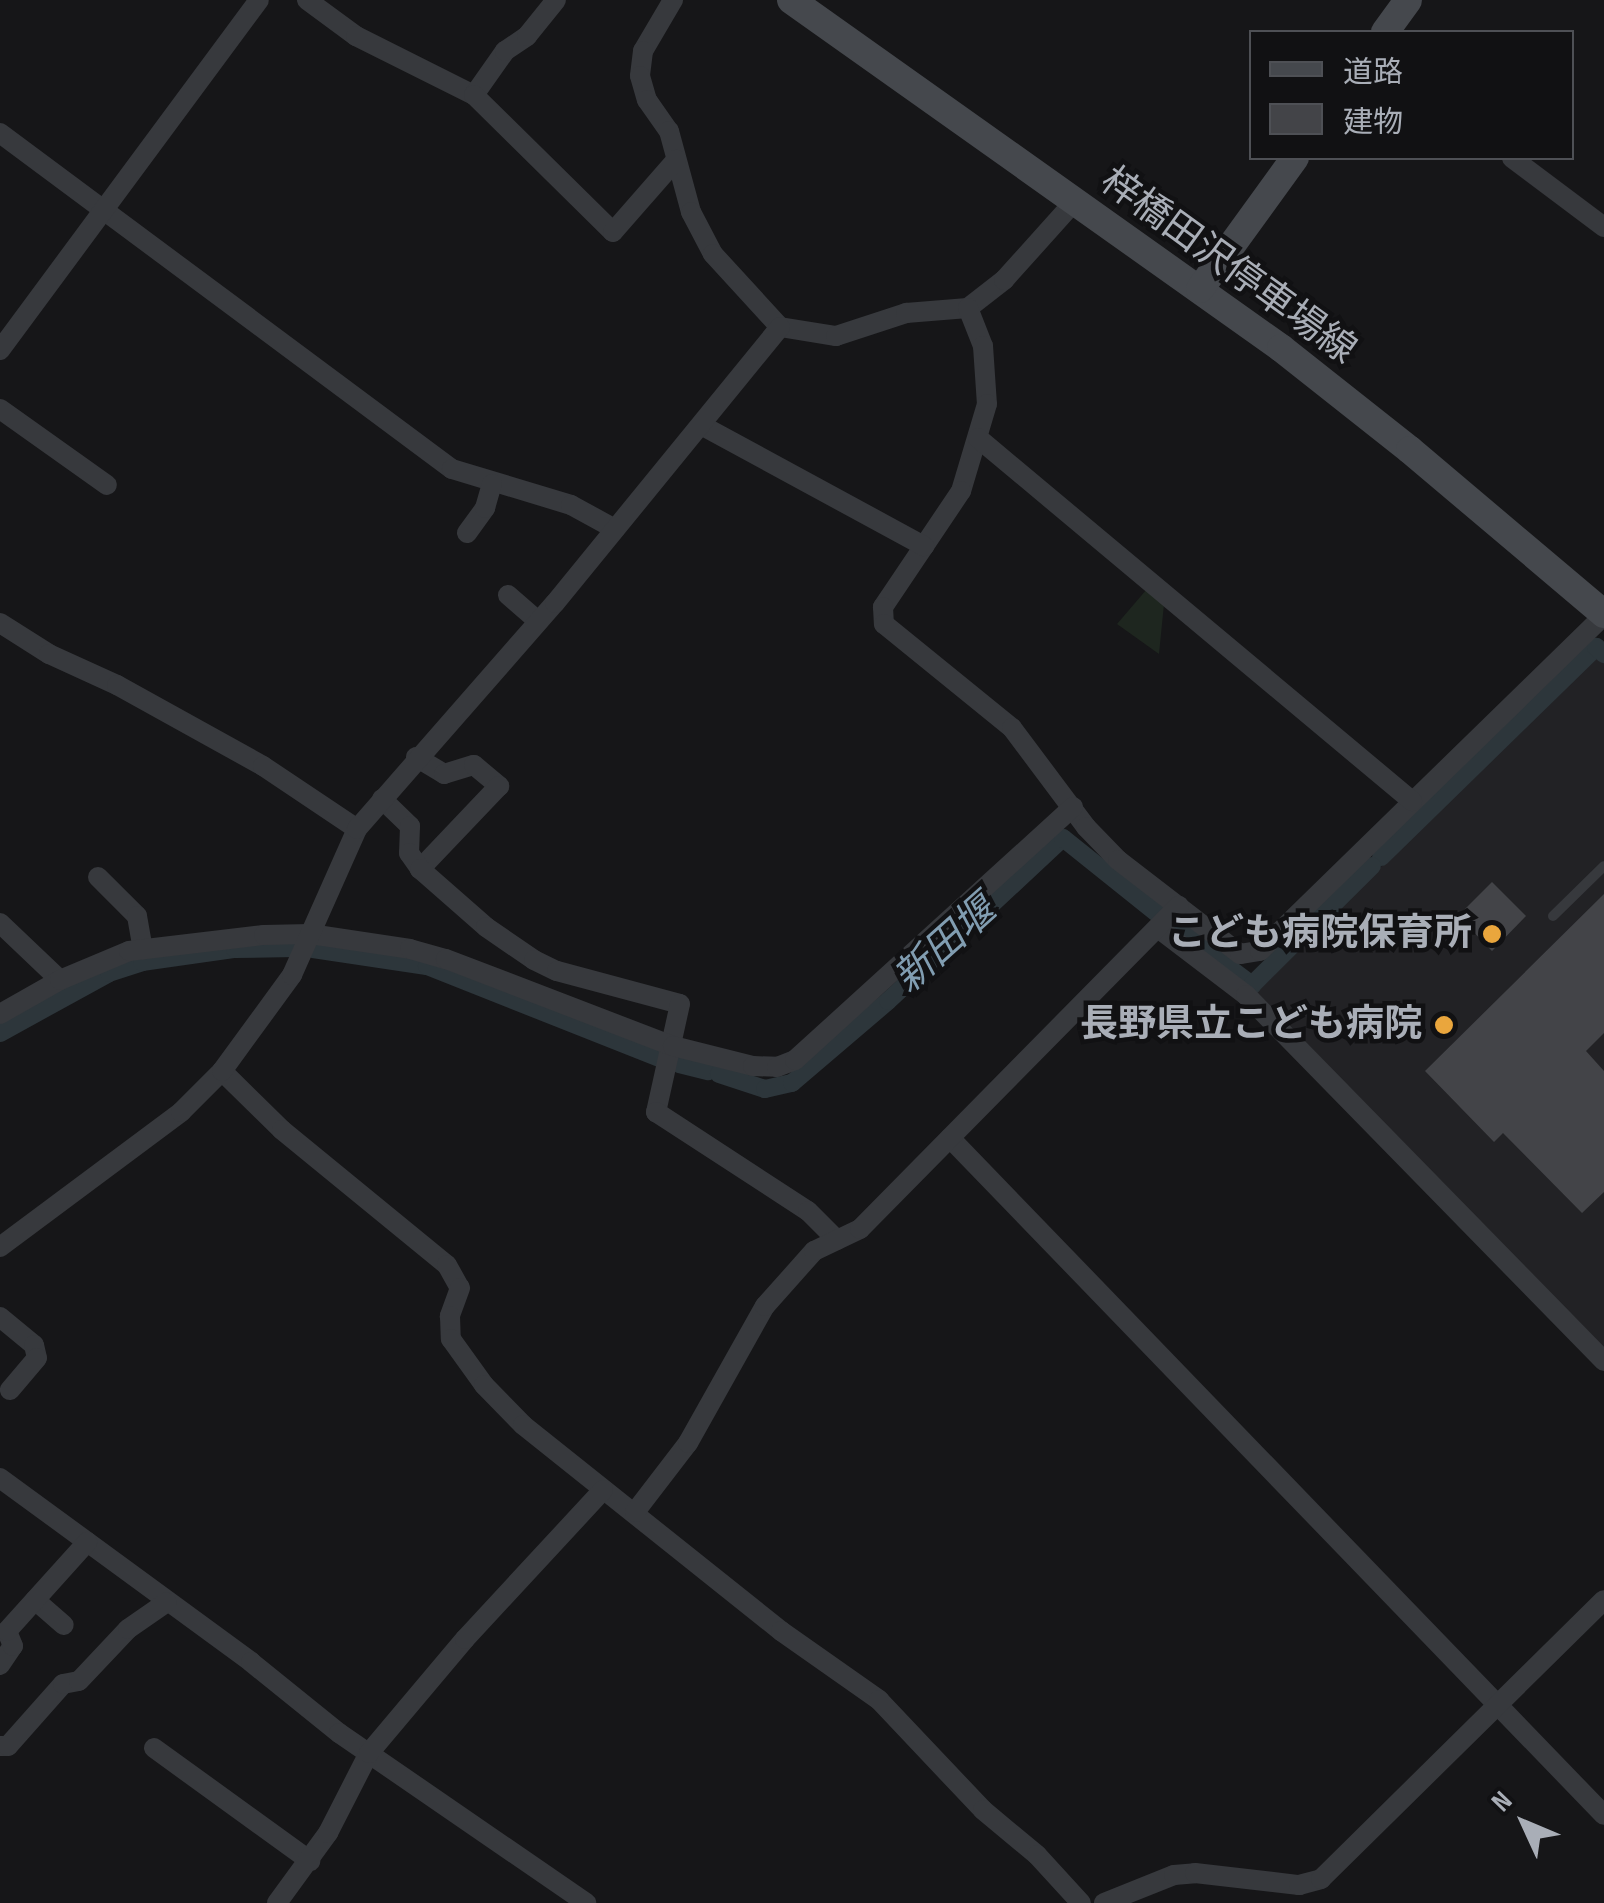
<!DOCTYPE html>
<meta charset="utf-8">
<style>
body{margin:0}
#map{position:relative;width:1604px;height:1903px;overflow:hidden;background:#161618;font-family:"Sofia Sans Condensed","Noto Sans JP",sans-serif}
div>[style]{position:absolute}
.built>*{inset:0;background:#222225}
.green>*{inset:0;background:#1e261f}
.canal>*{height:18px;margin:-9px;padding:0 9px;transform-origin:9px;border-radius:9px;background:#2d363b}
.building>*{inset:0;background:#434448}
.lane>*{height:10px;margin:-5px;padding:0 5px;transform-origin:5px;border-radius:5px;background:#37393d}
.street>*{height:20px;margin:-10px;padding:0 10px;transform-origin:10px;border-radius:10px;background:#37393d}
.secondary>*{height:28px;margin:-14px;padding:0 14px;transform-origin:14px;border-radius:14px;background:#45484d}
.dots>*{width:28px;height:28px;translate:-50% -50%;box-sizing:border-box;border:5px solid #111113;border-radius:50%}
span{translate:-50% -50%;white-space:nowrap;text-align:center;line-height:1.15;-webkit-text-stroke:9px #111113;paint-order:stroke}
.street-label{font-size:38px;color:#a9aeb7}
.poi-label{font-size:38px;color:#a9aeb7;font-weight:700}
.right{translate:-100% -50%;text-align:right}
.water-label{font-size:40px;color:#819db1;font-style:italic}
.legend{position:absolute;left:1249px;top:30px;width:325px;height:130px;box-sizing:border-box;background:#111113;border:2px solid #4e5055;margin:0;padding:12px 18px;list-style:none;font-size:30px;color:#a9aeb7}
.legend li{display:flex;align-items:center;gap:20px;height:50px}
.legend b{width:50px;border:2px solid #4e5055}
.north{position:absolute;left:1474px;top:1773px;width:100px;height:100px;-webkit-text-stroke:8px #111113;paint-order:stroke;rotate:314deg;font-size:28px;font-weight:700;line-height:40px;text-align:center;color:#a9aeb7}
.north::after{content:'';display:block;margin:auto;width:35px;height:45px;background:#a9aeb7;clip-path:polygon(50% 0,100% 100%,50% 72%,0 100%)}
</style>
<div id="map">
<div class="built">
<div style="clip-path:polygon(1599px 655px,1604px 660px,1604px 1353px,1252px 992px)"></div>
</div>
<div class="green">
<div style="clip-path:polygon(1147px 589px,1164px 604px,1159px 654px,1117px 624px)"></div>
</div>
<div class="canal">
<div style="left:1381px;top:857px;width:301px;rotate:-44.3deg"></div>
<div style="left:1596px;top:647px;width:11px;rotate:41deg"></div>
<div style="left:1173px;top:926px;width:99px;rotate:36.8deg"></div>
<div style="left:1252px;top:985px;width:169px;rotate:-44.8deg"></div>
<div style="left:313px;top:949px;width:115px;rotate:8.5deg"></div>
<div style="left:427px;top:966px;width:253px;rotate:21.6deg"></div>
<div style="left:0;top:1033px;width:124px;rotate:-28.8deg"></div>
<div style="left:109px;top:973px;width:35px;rotate:-18deg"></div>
<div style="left:142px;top:962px;width:94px;rotate:-8deg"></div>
<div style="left:235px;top:949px;width:61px;rotate:-0.9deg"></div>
<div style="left:679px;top:1064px;width:30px;rotate:14deg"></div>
<div style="left:719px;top:1074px;width:48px;rotate:18.1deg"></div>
<div style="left:765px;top:1089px;width:28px;rotate:-13deg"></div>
<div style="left:792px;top:1083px;width:126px;rotate:-40.5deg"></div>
<div style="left:888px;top:1001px;width:239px;rotate:-43deg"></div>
<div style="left:1063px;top:838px;width:122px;rotate:38.7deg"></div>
</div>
<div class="building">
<div style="clip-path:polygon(1492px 882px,1526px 916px,1492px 951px,1458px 916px)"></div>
<div style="clip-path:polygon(1604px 894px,1604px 1033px,1586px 1051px,1604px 1071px,1604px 1192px,1582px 1213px,1503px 1133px,1494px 1142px,1425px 1071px)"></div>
</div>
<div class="lane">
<div style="left:1553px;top:916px;width:71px;rotate:-44.4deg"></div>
</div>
<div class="street">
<div style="left:307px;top:0;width:61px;rotate:36.3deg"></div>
<div style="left:356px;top:36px;width:132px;rotate:26.6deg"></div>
<div style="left:474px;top:95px;width:54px;rotate:-54.8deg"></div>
<div style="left:505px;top:51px;width:27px;rotate:-34deg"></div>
<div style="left:527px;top:36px;width:46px;rotate:-51.1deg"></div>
<div style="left:673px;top:0;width:59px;rotate:120.5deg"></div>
<div style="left:643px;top:51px;width:25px;rotate:97deg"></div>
<div style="left:640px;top:76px;width:25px;rotate:74deg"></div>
<div style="left:647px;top:100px;width:38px;rotate:55deg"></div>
<div style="left:669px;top:131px;width:84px;rotate:74.8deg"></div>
<div style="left:691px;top:212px;width:47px;rotate:62.4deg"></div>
<div style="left:713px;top:254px;width:99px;rotate:47.5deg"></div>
<div style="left:780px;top:327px;width:57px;rotate:9.1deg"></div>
<div style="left:836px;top:336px;width:74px;rotate:-18.2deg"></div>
<div style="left:906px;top:313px;width:62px;rotate:-4.6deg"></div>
<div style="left:968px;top:308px;width:46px;rotate:-37.9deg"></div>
<div style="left:1004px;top:280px;width:106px;rotate:-48.1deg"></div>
<div style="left:474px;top:95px;width:195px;rotate:44.6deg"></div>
<div style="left:613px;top:232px;width:96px;rotate:-48.8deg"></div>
<div style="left:0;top:133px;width:563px;rotate:36.63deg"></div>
<div style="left:452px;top:469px;width:124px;rotate:16.8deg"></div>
<div style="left:571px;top:505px;width:50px;rotate:28.6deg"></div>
<div style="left:1512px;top:158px;width:115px;rotate:36.9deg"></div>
<div style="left:968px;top:308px;width:41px;rotate:68.5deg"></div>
<div style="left:983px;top:346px;width:58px;rotate:86.1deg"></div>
<div style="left:987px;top:404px;width:91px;rotate:106.6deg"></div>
<div style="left:961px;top:491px;width:140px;rotate:123.9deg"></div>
<div style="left:883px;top:607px;width:17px;rotate:87deg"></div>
<div style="left:884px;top:624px;width:165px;rotate:39.1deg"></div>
<div style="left:1012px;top:728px;width:124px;rotate:53.2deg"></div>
<div style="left:1086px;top:827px;width:46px;rotate:45.9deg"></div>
<div style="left:1118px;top:860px;width:154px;rotate:37.6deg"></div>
<div style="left:1240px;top:954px;width:20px;rotate:-9deg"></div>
<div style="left:1260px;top:951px;width:481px;rotate:-44.3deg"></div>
<div style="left:0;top:350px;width:435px;rotate:-53.5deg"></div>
<div style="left:0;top:409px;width:131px;rotate:35.4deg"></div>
<div style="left:701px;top:425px;width:254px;rotate:28.5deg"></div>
<div style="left:978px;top:438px;width:566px;rotate:39.91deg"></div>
<div style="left:467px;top:533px;width:31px;rotate:-54deg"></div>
<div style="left:485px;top:508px;width:25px;rotate:-74deg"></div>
<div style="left:508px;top:595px;width:40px;rotate:41deg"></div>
<div style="left:0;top:623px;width:58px;rotate:32.3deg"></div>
<div style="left:49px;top:654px;width:75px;rotate:24.5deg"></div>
<div style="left:117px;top:685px;width:167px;rotate:29deg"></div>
<div style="left:263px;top:766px;width:113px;rotate:33.8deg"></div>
<div style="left:416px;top:757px;width:33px;rotate:31deg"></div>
<div style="left:444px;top:774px;width:31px;rotate:-17deg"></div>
<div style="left:474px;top:765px;width:33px;rotate:40deg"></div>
<div style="left:499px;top:786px;width:115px;rotate:133.6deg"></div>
<div style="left:382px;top:799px;width:39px;rotate:44deg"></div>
<div style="left:410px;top:826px;width:27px;rotate:92deg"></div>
<div style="left:409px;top:853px;width:19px;rotate:55deg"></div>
<div style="left:420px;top:869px;width:88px;rotate:41.3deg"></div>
<div style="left:486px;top:927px;width:58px;rotate:34.5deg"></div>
<div style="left:534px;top:960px;width:25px;rotate:26deg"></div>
<div style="left:557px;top:971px;width:127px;rotate:15deg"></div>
<div style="left:680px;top:1004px;width:111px;rotate:102.5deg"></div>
<div style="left:656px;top:1112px;width:181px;rotate:33.1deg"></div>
<div style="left:808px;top:1211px;width:41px;rotate:45deg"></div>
<div style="left:98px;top:877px;width:55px;rotate:45deg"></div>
<div style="left:137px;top:916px;width:34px;rotate:80deg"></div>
<div style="left:0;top:923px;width:83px;rotate:43.5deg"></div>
<div style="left:1158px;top:928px;width:111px;rotate:37.3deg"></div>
<div style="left:1246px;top:995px;width:512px;rotate:45.63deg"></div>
<div style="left:0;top:1014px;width:69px;rotate:-29.5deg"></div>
<div style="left:60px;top:980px;width:75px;rotate:-22.8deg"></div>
<div style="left:129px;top:951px;width:136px;rotate:-6.8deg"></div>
<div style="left:264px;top:935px;width:46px;rotate:-1.2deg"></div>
<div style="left:310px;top:934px;width:101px;rotate:8.5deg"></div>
<div style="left:410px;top:949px;width:37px;rotate:16deg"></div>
<div style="left:446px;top:959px;width:243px;rotate:21deg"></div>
<div style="left:673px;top:1046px;width:82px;rotate:14deg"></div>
<div style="left:753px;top:1066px;width:24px;rotate:2deg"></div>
<div style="left:777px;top:1067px;width:19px;rotate:-21deg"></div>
<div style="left:795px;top:1060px;width:376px;rotate:-42.3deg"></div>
<div style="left:222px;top:1071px;width:84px;rotate:44.5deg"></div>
<div style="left:282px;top:1130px;width:213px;rotate:39.3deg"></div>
<div style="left:447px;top:1265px;width:26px;rotate:61deg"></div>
<div style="left:460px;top:1288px;width:30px;rotate:110deg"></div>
<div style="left:450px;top:1316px;width:23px;rotate:88deg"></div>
<div style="left:451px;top:1339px;width:57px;rotate:54.3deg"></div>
<div style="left:484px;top:1385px;width:56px;rotate:45.7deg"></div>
<div style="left:523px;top:1425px;width:330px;rotate:38.6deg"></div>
<div style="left:781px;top:1631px;width:120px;rotate:35.1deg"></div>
<div style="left:879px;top:1700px;width:151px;rotate:46.6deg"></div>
<div style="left:983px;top:1810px;width:70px;rotate:39.8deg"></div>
<div style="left:1037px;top:1855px;width:65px;rotate:47.5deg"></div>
<div style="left:950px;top:1138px;width:941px;rotate:45.99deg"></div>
<div style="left:0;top:1247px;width:226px;rotate:-36.7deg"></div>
<div style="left:181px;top:1112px;width:58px;rotate:-45deg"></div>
<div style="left:222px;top:1071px;width:119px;rotate:-53.9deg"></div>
<div style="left:292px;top:975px;width:160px;rotate:-66deg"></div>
<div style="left:357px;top:829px;width:300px;rotate:-48.8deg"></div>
<div style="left:555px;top:603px;width:356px;rotate:-50.8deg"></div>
<div style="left:0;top:1317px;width:44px;rotate:39.5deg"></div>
<div style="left:34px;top:1345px;width:13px;rotate:77deg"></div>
<div style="left:37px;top:1358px;width:42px;rotate:130.2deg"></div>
<div style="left:0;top:1478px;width:311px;rotate:36.2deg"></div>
<div style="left:251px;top:1662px;width:113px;rotate:38.9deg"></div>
<div style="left:339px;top:1733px;width:300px;rotate:34.5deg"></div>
<div style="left:635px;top:1512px;width:87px;rotate:-52.5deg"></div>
<div style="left:688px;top:1443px;width:157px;rotate:-60.7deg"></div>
<div style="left:765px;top:1306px;width:74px;rotate:-48.3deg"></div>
<div style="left:814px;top:1251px;width:51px;rotate:-25.6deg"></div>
<div style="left:860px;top:1229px;width:454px;rotate:-45.4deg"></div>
<div style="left:35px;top:1600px;width:38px;rotate:41deg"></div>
<div style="left:0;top:1665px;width:23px;rotate:-56deg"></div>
<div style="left:13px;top:1646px;width:16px;rotate:-112deg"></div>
<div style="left:7px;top:1631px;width:120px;rotate:-48deg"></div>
<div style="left:0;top:1746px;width:8px"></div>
<div style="left:8px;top:1746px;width:83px;rotate:-48.4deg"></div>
<div style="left:63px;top:1684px;width:16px;rotate:-11deg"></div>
<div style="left:79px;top:1681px;width:71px;rotate:-46.7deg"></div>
<div style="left:128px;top:1629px;width:47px;rotate:-34.7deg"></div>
<div style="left:154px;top:1748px;width:193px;rotate:35.9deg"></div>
<div style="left:277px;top:1903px;width:87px;rotate:-53.9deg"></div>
<div style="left:328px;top:1833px;width:90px;rotate:-62.9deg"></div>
<div style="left:369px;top:1753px;width:149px;rotate:-49.9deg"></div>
<div style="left:465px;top:1639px;width:203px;rotate:-47.2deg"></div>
<div style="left:1104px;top:1903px;width:75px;rotate:-21.8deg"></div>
<div style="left:1174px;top:1875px;width:21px;rotate:-5deg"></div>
<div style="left:1195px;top:1873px;width:105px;rotate:6.6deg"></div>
<div style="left:1299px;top:1885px;width:23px;rotate:-15deg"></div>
<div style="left:1321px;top:1879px;width:397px;rotate:-44.6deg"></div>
</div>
<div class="secondary">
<div style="left:791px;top:0;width:601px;rotate:35.38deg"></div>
<div style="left:1281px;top:348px;width:164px;rotate:38.3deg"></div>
<div style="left:1410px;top:450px;width:254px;rotate:40.2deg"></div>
<div style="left:1385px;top:32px;width:39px;rotate:-54deg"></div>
<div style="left:1200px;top:289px;width:162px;rotate:-54.1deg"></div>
</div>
<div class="dots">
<div style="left:1492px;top:934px;background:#eaa63d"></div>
<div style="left:1444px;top:1025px;background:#eaa63d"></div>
</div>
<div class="street-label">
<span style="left:1228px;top:266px;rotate:36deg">梓橋田沢停車場線</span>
</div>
<div class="poi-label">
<span class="right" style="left:1472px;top:934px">こども病院保育所</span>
<span class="right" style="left:1422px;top:1025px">長野県立こども病院</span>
</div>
<div class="water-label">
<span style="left:945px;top:945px;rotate:-42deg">新田堰</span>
</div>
<ul class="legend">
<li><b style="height:12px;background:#45484d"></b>道路</li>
<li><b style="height:28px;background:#434448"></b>建物</li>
</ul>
<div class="north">N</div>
</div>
